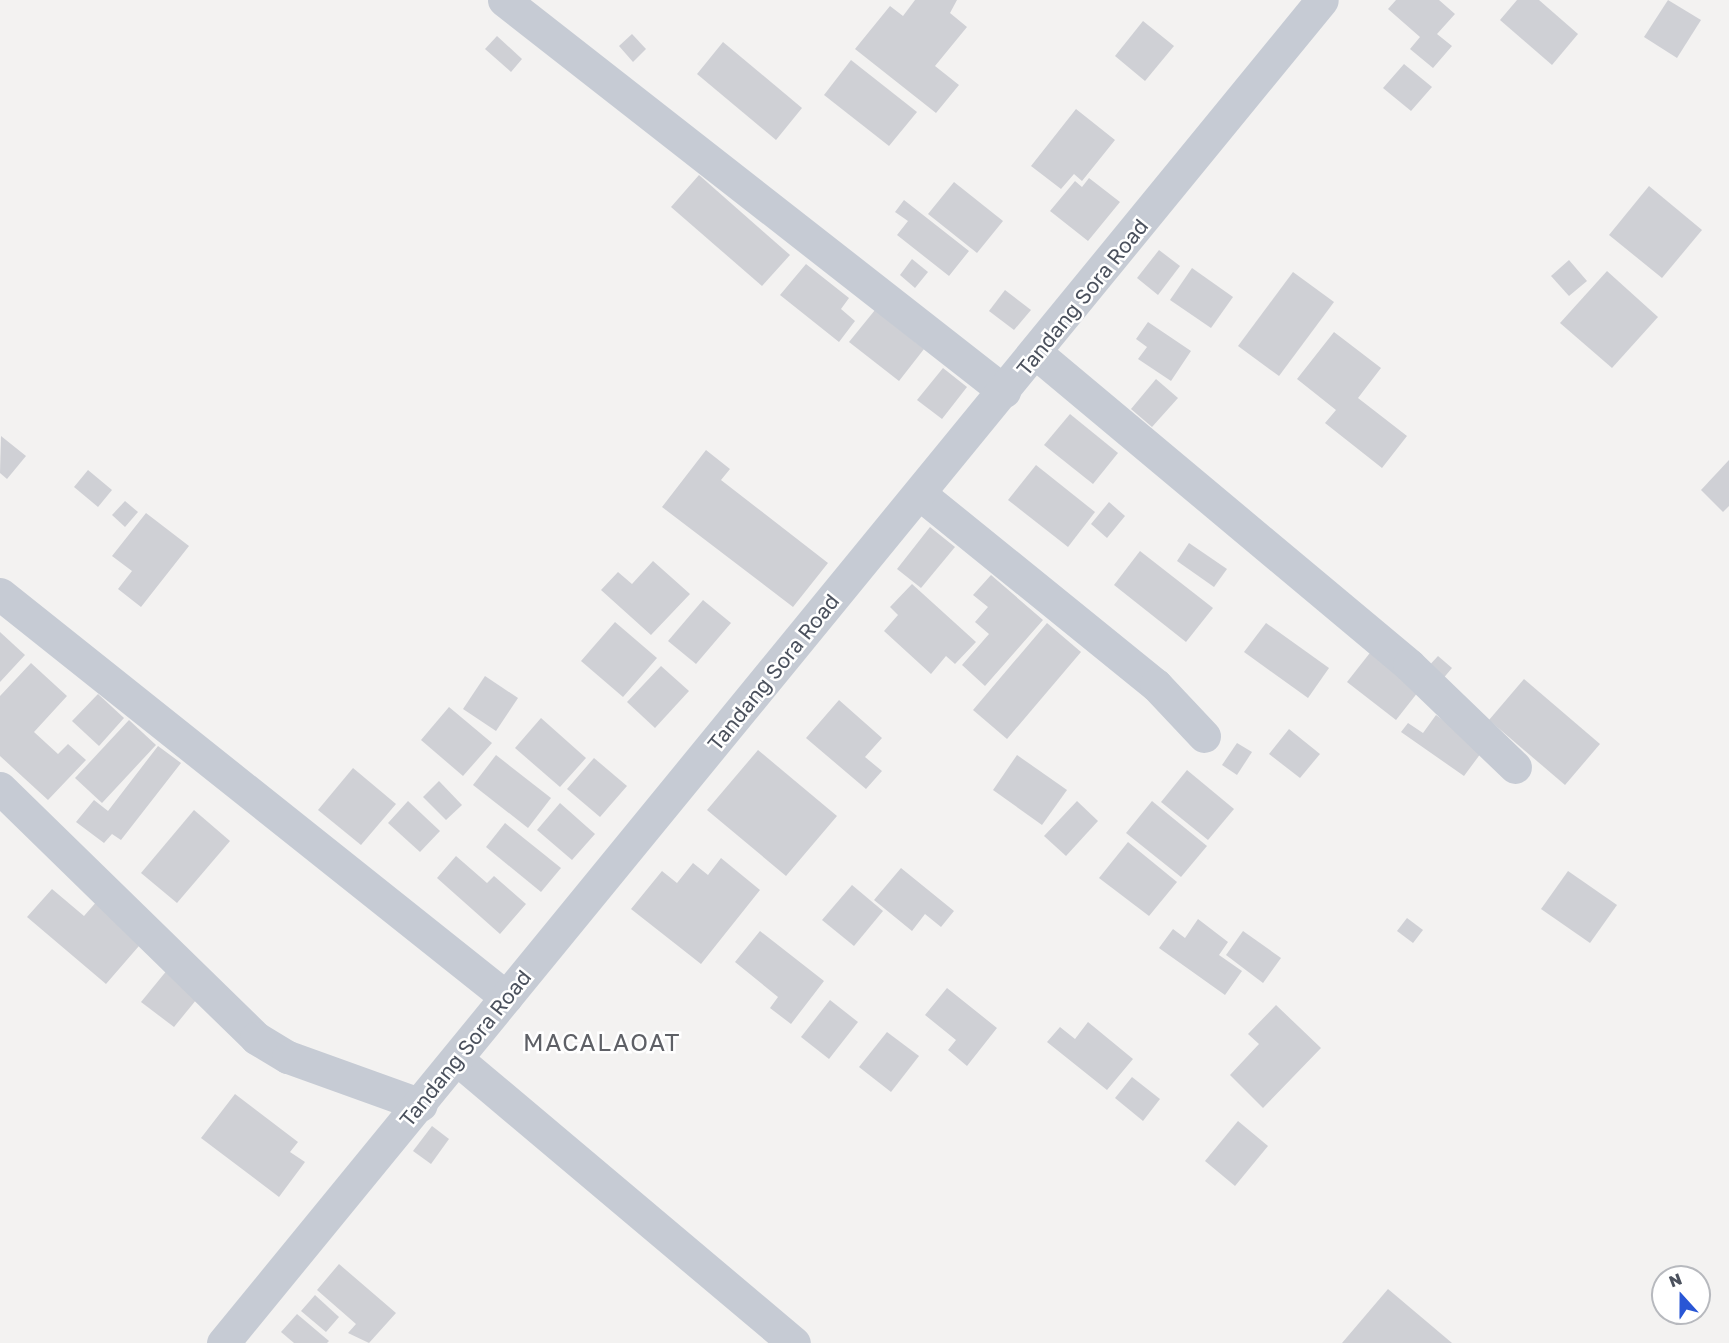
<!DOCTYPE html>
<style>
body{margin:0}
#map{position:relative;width:1729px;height:1343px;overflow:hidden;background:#f3f2f1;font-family:"Golos Text",sans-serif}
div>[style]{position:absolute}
.building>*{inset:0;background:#cfd0d5}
.minor>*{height:33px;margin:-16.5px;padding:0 16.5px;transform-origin:16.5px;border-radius:16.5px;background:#c6cbd4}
span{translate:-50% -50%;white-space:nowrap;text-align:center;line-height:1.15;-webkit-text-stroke:5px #fff;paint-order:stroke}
.street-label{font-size:21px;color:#4b515d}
.quarter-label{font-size:24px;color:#5e6066;letter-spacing:1.5px}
.north{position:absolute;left:1651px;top:1265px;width:60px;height:60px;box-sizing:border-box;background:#fff;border:2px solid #b7b9be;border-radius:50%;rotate:339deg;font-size:16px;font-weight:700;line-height:24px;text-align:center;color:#4b515d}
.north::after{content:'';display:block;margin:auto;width:21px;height:27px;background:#2956d5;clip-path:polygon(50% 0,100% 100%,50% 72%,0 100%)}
</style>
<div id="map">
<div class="building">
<div style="clip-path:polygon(915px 0,957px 0,950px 13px,967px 27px,935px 66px,959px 85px,936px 113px,855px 49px,890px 6px,903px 16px)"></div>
<div style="clip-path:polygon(1396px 0,1439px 0,1455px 14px,1437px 34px,1452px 46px,1433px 68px,1410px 49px,1420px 37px,1388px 9px)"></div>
<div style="clip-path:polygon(1517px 0,1539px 0,1578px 34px,1552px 65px,1500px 20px)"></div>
<div style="clip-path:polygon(1668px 0,1701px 20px,1677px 58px,1644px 37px)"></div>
<div style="clip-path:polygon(1143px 21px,1174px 46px,1145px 81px,1115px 56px)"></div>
<div style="clip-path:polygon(632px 34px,646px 49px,633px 62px,619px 46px)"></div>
<div style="clip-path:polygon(497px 36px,522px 59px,511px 72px,485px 49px)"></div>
<div style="clip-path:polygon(723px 42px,802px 108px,776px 140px,697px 74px)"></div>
<div style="clip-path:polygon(851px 60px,917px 112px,889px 146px,824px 95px)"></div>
<div style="clip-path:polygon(1404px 64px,1432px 87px,1411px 111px,1383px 88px)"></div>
<div style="clip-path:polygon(1076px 109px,1115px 140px,1082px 181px,1074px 174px,1061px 189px,1031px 166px)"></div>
<div style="clip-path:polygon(699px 175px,790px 255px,762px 286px,671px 207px)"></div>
<div style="clip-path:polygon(1089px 178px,1120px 202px,1088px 241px,1050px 211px,1075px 181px,1082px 187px)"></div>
<div style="clip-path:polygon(954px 182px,1003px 221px,977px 253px,928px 214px)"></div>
<div style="clip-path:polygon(1649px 186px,1702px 230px,1662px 278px,1609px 235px)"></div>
<div style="clip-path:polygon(904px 200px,969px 251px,949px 276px,897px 235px,908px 221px,895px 212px)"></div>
<div style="clip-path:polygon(1159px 250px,1180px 266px,1158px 295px,1137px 278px)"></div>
<div style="clip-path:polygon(912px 259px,928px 272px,915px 288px,900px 275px)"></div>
<div style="clip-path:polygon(1569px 260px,1587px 281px,1569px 296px,1551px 276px)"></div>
<div style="clip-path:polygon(806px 264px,849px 298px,841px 309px,855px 321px,839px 342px,780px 295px)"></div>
<div style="clip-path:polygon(1192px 268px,1233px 297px,1211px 328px,1170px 300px)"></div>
<div style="clip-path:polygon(1607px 271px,1658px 317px,1612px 368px,1560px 323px)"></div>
<div style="clip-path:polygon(1293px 272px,1334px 302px,1279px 376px,1238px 346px)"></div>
<div style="clip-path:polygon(1005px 290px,1031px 310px,1014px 330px,989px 311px)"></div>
<div style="clip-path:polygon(875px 310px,924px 349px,899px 381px,849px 342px)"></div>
<div style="clip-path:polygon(1148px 322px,1191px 351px,1171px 381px,1138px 359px,1147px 347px,1136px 339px)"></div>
<div style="clip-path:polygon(1334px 332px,1381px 368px,1358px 398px,1407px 436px,1382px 468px,1325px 423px,1336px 410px,1297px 379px)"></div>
<div style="clip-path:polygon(943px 368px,967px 387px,942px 419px,917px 400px)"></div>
<div style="clip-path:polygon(1156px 379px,1178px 398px,1152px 427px,1131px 409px)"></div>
<div style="clip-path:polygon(1070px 414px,1118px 453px,1093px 484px,1044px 445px)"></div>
<div style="clip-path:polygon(1px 436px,26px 456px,7px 479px,0 473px)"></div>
<div style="clip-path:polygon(706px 450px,730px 469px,721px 480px,828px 563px,793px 607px,662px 507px)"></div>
<div style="clip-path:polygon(1729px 460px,1729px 506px,1723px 512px,1701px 490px)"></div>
<div style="clip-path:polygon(1036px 465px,1095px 512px,1068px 547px,1008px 500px)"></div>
<div style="clip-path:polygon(88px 470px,112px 490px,98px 507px,74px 487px)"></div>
<div style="clip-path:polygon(125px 501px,138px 512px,125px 527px,112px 515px)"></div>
<div style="clip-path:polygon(1109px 502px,1125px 516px,1107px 538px,1091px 524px)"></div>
<div style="clip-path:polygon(146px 513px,189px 546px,141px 607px,118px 589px,132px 571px,112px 556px)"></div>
<div style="clip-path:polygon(930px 527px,955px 547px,921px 588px,897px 569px)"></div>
<div style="clip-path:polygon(1189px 543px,1227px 569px,1214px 587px,1177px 561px)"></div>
<div style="clip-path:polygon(1140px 551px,1213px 608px,1186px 642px,1114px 585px)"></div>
<div style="clip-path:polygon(653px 561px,690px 594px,651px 635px,601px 590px,618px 572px,632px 584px)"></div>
<div style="clip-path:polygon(991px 575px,1043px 620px,985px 686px,962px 665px,989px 634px,975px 622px,988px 607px,973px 595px)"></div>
<div style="clip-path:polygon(912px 584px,976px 642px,955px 664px,946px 656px,931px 674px,884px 631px,898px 615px,890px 607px)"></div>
<div style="clip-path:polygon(703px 600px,731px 623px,696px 664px,668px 641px)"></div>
<div style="clip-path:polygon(615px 622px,657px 658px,623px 697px,581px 661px)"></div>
<div style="clip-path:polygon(1047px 623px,1081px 652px,1007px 739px,973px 710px)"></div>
<div style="clip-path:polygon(1266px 623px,1329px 668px,1308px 698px,1244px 652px)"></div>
<div style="clip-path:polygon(0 632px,25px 655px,0 682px)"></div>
<div style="clip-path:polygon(1373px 649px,1422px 687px,1396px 720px,1347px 682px)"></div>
<div style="clip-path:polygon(1438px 656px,1452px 668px,1441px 681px,1426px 669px)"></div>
<div style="clip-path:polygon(31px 663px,67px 696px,34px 732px,58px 754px,68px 744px,86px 760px,48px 800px,0 756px,0 696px)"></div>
<div style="clip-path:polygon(661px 666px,689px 691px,655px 728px,627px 702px)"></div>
<div style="clip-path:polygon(485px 676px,518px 698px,496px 731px,463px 709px)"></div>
<div style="clip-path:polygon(1524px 679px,1600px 744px,1565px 785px,1489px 720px)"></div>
<div style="clip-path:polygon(98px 694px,124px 718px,99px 746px,72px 721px)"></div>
<div style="clip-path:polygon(839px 700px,882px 738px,865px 757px,882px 771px,866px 789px,806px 738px)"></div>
<div style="clip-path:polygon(449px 707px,492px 743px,463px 776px,421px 740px)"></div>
<div style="clip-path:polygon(1436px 715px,1484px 749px,1464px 776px,1401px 732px,1408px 723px,1423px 733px)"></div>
<div style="clip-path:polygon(541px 718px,586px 758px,560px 787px,515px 748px)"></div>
<div style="clip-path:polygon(129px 720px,156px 745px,102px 803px,75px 778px)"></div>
<div style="clip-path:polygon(1289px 729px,1320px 754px,1300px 778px,1269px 754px)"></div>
<div style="clip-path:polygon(1237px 743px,1252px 752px,1237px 775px,1222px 765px)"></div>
<div style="clip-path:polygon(158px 746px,181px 763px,121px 840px,112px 834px,104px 843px,76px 822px,94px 800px,108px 811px)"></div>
<div style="clip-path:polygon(758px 750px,837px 816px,786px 876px,707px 810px)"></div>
<div style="clip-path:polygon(496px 755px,551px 798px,528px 828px,473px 785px)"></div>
<div style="clip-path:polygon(1017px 755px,1067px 790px,1042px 825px,993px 790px)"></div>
<div style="clip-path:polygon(594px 758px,627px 786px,600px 817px,567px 789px)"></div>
<div style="clip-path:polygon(353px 768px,396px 804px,361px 845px,318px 810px)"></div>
<div style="clip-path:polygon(1187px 770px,1234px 809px,1208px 840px,1161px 802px)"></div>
<div style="clip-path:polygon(439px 781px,462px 805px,446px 820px,423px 797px)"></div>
<div style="clip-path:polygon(408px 801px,440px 831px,420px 852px,388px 823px)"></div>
<div style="clip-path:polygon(1077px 801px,1098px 821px,1066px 856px,1044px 836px)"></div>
<div style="clip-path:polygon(1152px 801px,1207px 846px,1181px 877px,1126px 833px)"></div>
<div style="clip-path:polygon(560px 803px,595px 834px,572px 860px,537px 830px)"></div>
<div style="clip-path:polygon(194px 810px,230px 841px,177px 903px,141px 873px)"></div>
<div style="clip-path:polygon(505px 823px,561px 868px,541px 892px,486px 847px)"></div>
<div style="clip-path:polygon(1128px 842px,1177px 882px,1149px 916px,1099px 878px)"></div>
<div style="clip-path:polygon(456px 856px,487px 883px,494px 876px,526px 904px,500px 934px,437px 878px)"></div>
<div style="clip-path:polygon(721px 858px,760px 890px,701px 964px,631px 909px,662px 871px,677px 883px,693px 863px,708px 875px)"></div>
<div style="clip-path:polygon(901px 868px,954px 911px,941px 927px,925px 914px,912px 931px,874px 900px)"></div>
<div style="clip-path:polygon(1568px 871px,1617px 905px,1590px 943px,1541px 909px)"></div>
<div style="clip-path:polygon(852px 885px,883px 911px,854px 946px,822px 920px)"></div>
<div style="clip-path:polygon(52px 889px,84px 916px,98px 900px,145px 939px,106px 984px,27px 917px)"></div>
<div style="clip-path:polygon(1407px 918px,1423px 930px,1413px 943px,1397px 931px)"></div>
<div style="clip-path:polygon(1198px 919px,1228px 942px,1219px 955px,1242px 971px,1225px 995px,1159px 948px,1173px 929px,1185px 938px)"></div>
<div style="clip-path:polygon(760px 931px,824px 981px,791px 1024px,770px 1008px,778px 997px,735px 962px)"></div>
<div style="clip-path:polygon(1243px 931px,1281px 958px,1263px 983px,1226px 955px)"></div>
<div style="clip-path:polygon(168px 969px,201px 994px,174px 1027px,141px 1002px)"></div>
<div style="clip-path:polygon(947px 988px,997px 1028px,967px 1066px,948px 1050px,956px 1040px,925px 1015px)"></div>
<div style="clip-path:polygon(830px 1000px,858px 1022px,829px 1059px,801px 1037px)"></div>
<div style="clip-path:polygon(1276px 1005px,1321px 1048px,1263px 1108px,1230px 1075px,1259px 1044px,1248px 1034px)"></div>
<div style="clip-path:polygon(1088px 1022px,1133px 1059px,1107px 1090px,1047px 1042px,1060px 1027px,1075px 1039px)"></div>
<div style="clip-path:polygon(887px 1032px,919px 1056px,891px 1092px,859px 1067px)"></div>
<div style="clip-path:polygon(1132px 1077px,1160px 1099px,1143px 1121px,1115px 1098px)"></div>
<div style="clip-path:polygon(235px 1094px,298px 1142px,290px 1152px,305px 1162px,279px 1197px,201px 1138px)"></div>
<div style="clip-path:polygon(1238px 1121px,1268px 1146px,1235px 1186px,1205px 1161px)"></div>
<div style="clip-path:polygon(432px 1126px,449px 1139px,431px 1164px,413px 1151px)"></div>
<div style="clip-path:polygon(339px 1264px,396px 1313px,369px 1343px,348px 1333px,356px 1324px,317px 1290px)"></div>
<div style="clip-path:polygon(1388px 1289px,1452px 1343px,1342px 1343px)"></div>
<div style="clip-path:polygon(315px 1295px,339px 1317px,326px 1332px,301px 1311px)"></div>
<div style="clip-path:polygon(297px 1314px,329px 1341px,327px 1343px,294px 1343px,281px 1332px)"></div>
</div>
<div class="minor">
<div style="left:504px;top:0;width:635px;rotate:38.03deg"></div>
<div style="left:1036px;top:353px;width:486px;rotate:39.9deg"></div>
<div style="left:1409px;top:665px;width:147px;rotate:43.9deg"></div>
<div style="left:920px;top:494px;width:304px;rotate:39deg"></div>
<div style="left:1156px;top:685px;width:70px;rotate:46.7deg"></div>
<div style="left:0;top:594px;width:647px;rotate:38.54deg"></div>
<div style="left:0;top:788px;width:358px;rotate:44.3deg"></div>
<div style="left:256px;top:1038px;width:37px;rotate:31deg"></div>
<div style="left:288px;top:1057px;width:141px;rotate:19.8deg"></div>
<div style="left:458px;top:1060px;width:439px;rotate:40.1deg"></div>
<div style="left:223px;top:1343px;width:1735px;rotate:-50.71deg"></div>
</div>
<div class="street-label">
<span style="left:1082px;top:297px;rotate:-51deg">Tandang Sora Road</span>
<span style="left:773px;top:672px;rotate:-51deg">Tandang Sora Road</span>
<span style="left:465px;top:1048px;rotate:-51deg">Tandang Sora Road</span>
</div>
<div class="quarter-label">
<span style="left:602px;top:1042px">MACALAOAT</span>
</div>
<div class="north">N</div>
</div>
